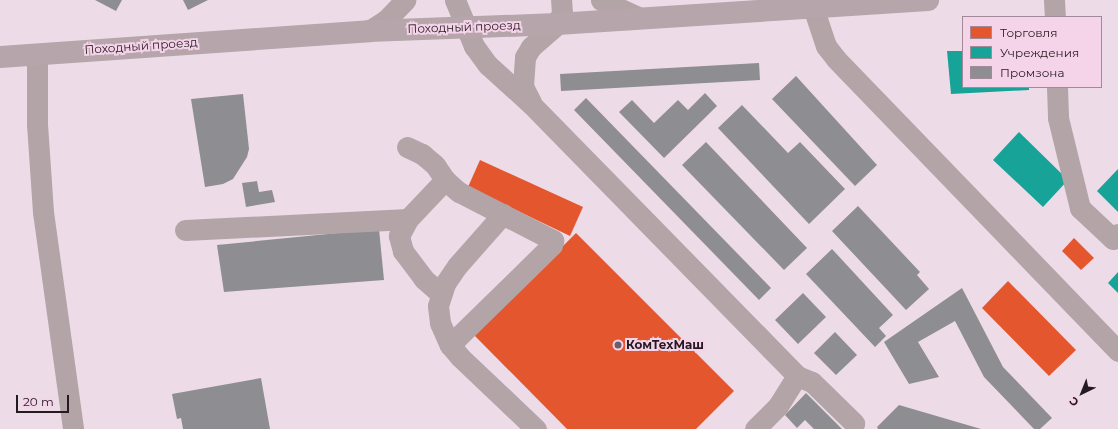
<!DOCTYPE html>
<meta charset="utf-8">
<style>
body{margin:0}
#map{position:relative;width:1118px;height:429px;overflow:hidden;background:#eddce7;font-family:Montserrat,sans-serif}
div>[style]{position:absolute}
.shops>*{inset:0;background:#e4572e}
.public>*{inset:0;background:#17a398}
.industry>*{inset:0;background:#8d8d92}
.minor>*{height:21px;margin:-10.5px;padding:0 10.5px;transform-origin:10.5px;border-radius:10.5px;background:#b2a4a7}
.major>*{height:22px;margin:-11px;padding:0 11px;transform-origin:11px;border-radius:11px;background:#b6a5ab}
.dots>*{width:11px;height:11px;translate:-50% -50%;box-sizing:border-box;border:2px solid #f5d4e9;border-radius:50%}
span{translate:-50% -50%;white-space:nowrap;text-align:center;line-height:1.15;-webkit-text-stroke:4px #f5d4e9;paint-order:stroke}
.street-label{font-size:12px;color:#251a21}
.poi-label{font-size:12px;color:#251a21;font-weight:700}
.left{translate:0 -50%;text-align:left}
.legend{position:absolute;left:962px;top:16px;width:140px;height:72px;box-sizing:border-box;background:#f5d4e9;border:1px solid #a28a99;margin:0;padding:5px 7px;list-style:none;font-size:12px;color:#251a21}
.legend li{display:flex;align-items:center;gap:8px;height:20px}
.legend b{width:20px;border:1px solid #a28a99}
.north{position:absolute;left:1062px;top:373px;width:40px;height:40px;-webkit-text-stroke:3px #f5d4e9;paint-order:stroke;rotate:223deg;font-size:11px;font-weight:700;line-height:16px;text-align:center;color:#251a21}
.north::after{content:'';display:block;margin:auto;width:14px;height:18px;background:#251a21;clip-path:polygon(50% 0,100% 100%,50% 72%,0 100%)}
.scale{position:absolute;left:16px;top:395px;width:53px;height:18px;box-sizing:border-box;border:2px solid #251a21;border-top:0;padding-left:5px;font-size:12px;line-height:14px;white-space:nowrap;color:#251a21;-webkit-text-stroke:3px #f5d4e9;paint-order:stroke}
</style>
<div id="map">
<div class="shops">
<div style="clip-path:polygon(480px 160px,583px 207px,570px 236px,468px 187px)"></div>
<div style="clip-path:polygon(576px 233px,734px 391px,696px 429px,567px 429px,474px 335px)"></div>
<div style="clip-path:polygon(1074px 238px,1094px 258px,1081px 270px,1062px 251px)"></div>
<div style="clip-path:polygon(1008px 281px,1076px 350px,1049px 376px,982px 308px)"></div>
</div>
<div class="public">
<div style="clip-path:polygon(947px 51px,963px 51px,963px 87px,1029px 87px,1029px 90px,951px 94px)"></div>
<div style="clip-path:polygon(1019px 132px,1068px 180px,1043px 207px,993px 160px)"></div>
<div style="clip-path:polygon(1118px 169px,1118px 212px,1097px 191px)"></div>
<div style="clip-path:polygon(1118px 272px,1118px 293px,1108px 283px)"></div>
</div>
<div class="industry">
<div style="clip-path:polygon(95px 0,122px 0,116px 11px)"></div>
<div style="clip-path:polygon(183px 0,208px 0,188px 10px)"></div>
<div style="clip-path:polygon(759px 63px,760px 80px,561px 91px,560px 74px)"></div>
<div style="clip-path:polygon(796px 76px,877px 165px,855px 186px,772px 99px)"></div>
<div style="clip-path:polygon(705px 93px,717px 106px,664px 158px,619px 112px,632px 100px,654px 123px,678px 100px,688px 110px)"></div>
<div style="clip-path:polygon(243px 94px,249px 149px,247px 157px,233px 179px,223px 184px,205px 187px,191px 99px)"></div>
<div style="clip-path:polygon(586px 98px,771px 288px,759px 300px,574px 110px)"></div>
<div style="clip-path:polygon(742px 105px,788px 153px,800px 142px,845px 189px,809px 224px,718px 128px)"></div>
<div style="clip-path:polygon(706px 142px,807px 248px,784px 270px,682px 165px)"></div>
<div style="clip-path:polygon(257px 181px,259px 192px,272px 190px,275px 202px,246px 207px,242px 183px)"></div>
<div style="clip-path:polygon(858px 206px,920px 272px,917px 275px,929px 289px,906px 310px,832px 231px)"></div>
<div style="clip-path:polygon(379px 229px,384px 280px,224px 292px,217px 245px)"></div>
<div style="clip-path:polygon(832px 249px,893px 315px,879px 328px,886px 336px,875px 347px,806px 274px)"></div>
<div style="clip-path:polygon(962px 288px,1003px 367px,1052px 418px,1040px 429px,1034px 429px,984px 377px,955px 321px,918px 342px,939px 377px,909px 384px,884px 342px)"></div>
<div style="clip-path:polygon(803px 293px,826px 317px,798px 344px,775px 320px)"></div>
<div style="clip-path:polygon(835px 332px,857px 355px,836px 375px,814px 353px)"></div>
<div style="clip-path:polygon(261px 378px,270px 429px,183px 429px,181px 418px,177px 419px,172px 394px)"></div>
<div style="clip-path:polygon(806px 393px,842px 429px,814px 429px,805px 420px,797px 428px,785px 415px)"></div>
<div style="clip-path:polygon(899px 405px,981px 429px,878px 429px,877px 427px)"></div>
</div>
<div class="minor">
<div style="left:455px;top:0;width:50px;rotate:67.6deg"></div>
<div style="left:474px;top:46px;width:24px;rotate:54deg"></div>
<div style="left:488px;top:65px;width:58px;rotate:42.2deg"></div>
<div style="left:531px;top:104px;width:380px;rotate:45.6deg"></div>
<div style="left:797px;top:376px;width:16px;rotate:22deg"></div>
<div style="left:812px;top:382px;width:59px;rotate:44.3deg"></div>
<div style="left:601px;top:0;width:41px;rotate:24.7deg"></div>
<div style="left:1054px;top:0;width:17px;rotate:87deg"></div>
<div style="left:813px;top:7px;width:41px;rotate:71.6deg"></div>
<div style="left:826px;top:46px;width:16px;rotate:52deg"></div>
<div style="left:836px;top:59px;width:406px;rotate:46deg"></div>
<div style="left:369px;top:31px;width:20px;rotate:-33deg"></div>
<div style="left:386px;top:20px;width:28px;rotate:-46deg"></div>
<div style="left:37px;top:54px;width:70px;rotate:90deg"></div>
<div style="left:37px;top:124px;width:88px;rotate:86.1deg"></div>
<div style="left:43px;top:212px;width:219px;rotate:82.1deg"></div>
<div style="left:1057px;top:87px;width:31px;rotate:88deg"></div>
<div style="left:1058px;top:118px;width:93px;rotate:76.3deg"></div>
<div style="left:1080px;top:208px;width:45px;rotate:43.2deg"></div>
<div style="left:1113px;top:239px;width:7px;rotate:-45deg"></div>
<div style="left:531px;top:102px;width:18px;rotate:-117deg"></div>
<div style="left:523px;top:86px;width:29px;rotate:-86deg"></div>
<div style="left:525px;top:57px;width:12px;rotate:-59deg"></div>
<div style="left:531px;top:47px;width:35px;rotate:-41deg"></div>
<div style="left:557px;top:24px;width:12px;rotate:-66deg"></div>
<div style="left:562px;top:13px;width:13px;rotate:-94deg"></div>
<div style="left:407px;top:147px;width:17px;rotate:25deg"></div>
<div style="left:422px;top:154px;width:17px;rotate:40deg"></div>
<div style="left:435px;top:165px;width:18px;rotate:56deg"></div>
<div style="left:445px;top:180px;width:18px;rotate:41deg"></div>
<div style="left:459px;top:192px;width:106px;rotate:27.1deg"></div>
<div style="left:553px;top:240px;width:5px;rotate:101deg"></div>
<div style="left:552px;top:245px;width:143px;rotate:135.6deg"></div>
<div style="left:503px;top:214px;width:69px;rotate:131.5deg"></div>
<div style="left:457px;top:266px;width:22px;rotate:124deg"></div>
<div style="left:445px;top:284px;width:23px;rotate:108deg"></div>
<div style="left:438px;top:306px;width:17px;rotate:83deg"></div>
<div style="left:440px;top:323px;width:24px;rotate:66deg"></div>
<div style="left:450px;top:345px;width:16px;rotate:50deg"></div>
<div style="left:460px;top:357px;width:105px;rotate:43.5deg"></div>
<div style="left:185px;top:230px;width:223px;rotate:-2.8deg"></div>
<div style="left:441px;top:294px;width:23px;rotate:-139deg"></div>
<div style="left:424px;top:279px;width:35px;rotate:-127deg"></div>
<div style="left:403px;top:251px;width:16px;rotate:-105deg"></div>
<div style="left:399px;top:236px;width:19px;rotate:-62deg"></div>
<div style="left:408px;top:219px;width:54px;rotate:-46.5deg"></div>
<div style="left:755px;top:429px;width:33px;rotate:-45deg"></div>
<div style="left:778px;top:406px;width:36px;rotate:-58deg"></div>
</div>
<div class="major">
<div style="left:0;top:57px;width:370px;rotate:-4deg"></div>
<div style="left:369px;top:31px;width:188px;rotate:-2.1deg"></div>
<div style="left:557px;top:24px;width:372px;rotate:-3.7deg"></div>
</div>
<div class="dots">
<div style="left:618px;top:345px;background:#6b5e66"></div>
</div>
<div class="street-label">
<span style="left:464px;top:27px;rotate:-2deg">Походный проезд</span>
<span style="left:141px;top:46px;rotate:-4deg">Походный проезд</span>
</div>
<div class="poi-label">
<span class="left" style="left:626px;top:345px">КомТехМаш</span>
</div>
<ul class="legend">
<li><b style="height:11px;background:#e4572e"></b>Торговля</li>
<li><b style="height:11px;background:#17a398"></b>Учреждения</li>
<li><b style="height:11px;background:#8d8d92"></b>Промзона</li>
</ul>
<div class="north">С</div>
<div class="scale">20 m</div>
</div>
